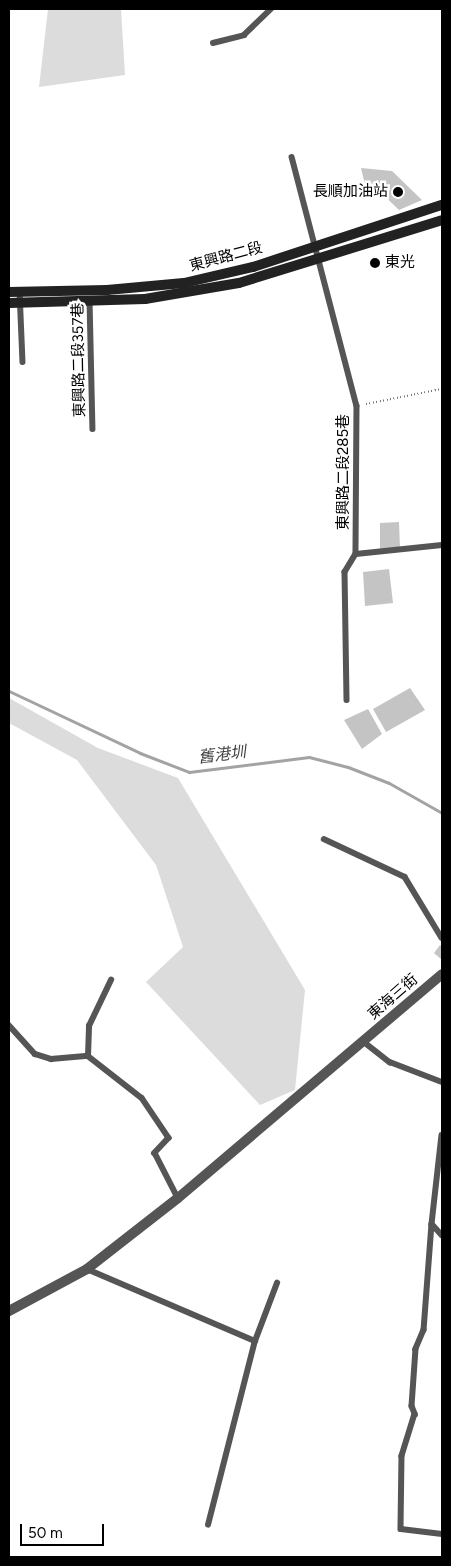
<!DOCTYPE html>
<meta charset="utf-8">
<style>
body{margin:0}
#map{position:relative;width:451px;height:1566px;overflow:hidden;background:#fff;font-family:Figtree,"Noto Sans TC",sans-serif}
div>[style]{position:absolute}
.green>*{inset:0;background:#dcdcdc}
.stream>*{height:3px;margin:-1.5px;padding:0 1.5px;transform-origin:1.5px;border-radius:1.5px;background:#a3a3a3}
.building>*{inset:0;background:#c4c4c4}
.path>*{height:2px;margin-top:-1px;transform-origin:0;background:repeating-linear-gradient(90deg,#777 0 1px,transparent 0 3.5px)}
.service>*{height:5.5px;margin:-2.75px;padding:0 2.75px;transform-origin:2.75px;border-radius:2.75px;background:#555}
.minor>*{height:10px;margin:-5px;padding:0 5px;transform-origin:5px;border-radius:5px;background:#555}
.secondary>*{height:10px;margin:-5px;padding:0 5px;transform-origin:5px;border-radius:5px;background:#222}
.dots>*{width:14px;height:14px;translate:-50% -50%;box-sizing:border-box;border:2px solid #fff;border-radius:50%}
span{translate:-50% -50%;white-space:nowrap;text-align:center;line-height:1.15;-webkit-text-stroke:5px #fff;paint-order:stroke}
.poi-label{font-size:15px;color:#000}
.right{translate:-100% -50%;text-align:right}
.left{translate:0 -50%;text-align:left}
.street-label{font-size:15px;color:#000}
.water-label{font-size:16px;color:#444;font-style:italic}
.frame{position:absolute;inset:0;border:10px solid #000;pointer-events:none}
.scale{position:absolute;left:20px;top:1524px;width:84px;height:22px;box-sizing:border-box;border:2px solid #000;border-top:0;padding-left:6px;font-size:15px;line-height:18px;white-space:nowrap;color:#000;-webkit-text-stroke:4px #fff;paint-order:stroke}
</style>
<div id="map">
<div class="green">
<div style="clip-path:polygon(48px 9px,121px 9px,125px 75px,39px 87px)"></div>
<div style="clip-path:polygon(9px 698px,98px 748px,178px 778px,305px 990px,295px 1090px,260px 1105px,146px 982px,183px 947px,156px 865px,77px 760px,9px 723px)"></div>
</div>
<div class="stream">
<div style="left:9px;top:691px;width:145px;rotate:25.3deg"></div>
<div style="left:140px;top:753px;width:53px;rotate:21.2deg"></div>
<div style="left:189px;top:772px;width:121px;rotate:-7.1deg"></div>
<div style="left:309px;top:757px;width:40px;rotate:14.4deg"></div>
<div style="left:348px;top:767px;width:44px;rotate:21.3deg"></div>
<div style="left:389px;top:783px;width:61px;rotate:29.5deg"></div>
</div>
<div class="building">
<div style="clip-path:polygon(361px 168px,392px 171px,422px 200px,399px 210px,371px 183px,365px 185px)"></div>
<div style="clip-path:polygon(399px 522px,400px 549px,380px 550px,380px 523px)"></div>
<div style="clip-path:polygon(389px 569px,393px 603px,365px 606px,363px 572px)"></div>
<div style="clip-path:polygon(410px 688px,425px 710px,386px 732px,373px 709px)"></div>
<div style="clip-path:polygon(368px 709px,382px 734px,362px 749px,344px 720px)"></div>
<div style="clip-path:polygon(440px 945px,442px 947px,442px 960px,434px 953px)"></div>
</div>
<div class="path">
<div style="left:366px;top:404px;width:77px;rotate:-11.2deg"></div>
</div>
<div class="service">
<div style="left:213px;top:43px;width:32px;rotate:-14deg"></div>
<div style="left:244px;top:35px;width:37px;rotate:-44deg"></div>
<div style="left:292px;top:157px;width:257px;rotate:75.4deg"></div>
<div style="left:357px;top:406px;width:148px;rotate:90.4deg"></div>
<div style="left:356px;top:554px;width:21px;rotate:121deg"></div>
<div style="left:345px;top:572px;width:128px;rotate:89.1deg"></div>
<div style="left:20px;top:291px;width:71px;rotate:87.6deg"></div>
<div style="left:90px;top:300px;width:129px;rotate:88.7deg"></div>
<div style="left:356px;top:554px;width:86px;rotate:-6deg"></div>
<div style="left:324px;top:839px;width:89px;rotate:25.1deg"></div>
<div style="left:405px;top:877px;width:71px;rotate:58.8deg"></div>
<div style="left:9px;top:1025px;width:39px;rotate:48deg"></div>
<div style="left:35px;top:1054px;width:17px;rotate:17deg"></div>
<div style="left:51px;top:1059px;width:37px;rotate:-5deg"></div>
<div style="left:88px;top:1056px;width:68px;rotate:37.9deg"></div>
<div style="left:142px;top:1098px;width:48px;rotate:56deg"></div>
<div style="left:169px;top:1138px;width:21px;rotate:133deg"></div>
<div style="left:155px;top:1153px;width:51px;rotate:62.9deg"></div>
<div style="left:364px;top:1042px;width:33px;rotate:38deg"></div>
<div style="left:390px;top:1062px;width:56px;rotate:21deg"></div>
<div style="left:88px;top:1056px;width:30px;rotate:-88deg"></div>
<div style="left:89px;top:1026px;width:51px;rotate:-64.4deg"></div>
<div style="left:442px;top:1135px;width:90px;rotate:96.4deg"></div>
<div style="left:432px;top:1224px;width:15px;rotate:48deg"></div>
<div style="left:432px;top:1224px;width:106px;rotate:94.3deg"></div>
<div style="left:424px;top:1330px;width:21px;rotate:113deg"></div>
<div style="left:416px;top:1349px;width:57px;rotate:94deg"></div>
<div style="left:412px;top:1406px;width:9px;rotate:69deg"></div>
<div style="left:415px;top:1414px;width:44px;rotate:107.2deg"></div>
<div style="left:402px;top:1456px;width:73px;rotate:90.8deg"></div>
<div style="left:401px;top:1529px;width:41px;rotate:7deg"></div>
<div style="left:87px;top:1269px;width:183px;rotate:23.2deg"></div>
<div style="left:208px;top:1525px;width:190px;rotate:-75.7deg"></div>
<div style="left:255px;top:1341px;width:62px;rotate:-69.2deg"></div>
</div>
<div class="minor">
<div style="left:9px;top:1311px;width:89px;rotate:-28.3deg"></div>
<div style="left:87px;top:1269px;width:115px;rotate:-38deg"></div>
<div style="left:178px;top:1198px;width:346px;rotate:-40.3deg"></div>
</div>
<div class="secondary">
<div style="left:9px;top:292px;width:98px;rotate:-1.2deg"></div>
<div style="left:107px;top:290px;width:77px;rotate:-5.2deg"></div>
<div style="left:184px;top:283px;width:71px;rotate:-13.1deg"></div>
<div style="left:253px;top:267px;width:199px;rotate:-18.2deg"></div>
<div style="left:9px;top:303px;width:136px;rotate:-1.7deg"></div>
<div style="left:145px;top:299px;width:95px;rotate:-9.7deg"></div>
<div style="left:239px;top:283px;width:213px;rotate:-17.2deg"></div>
</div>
<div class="dots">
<div style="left:398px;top:192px;background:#000"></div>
<div style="left:375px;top:263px;background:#000"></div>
</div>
<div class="poi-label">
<span class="right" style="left:388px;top:192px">長順加油站</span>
<span class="left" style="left:385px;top:263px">東光</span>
</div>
<div class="street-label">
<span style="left:226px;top:257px;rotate:-15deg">東興路二段</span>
<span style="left:79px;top:360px;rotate:-91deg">東興路二段357巷</span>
<span style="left:344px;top:472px;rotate:-90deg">東興路二段285巷</span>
<span style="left:393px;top:997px;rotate:-41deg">東海三街</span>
</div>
<div class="water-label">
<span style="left:222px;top:755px;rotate:-7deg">舊港圳</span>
</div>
<div class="frame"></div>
<div class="scale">50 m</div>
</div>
